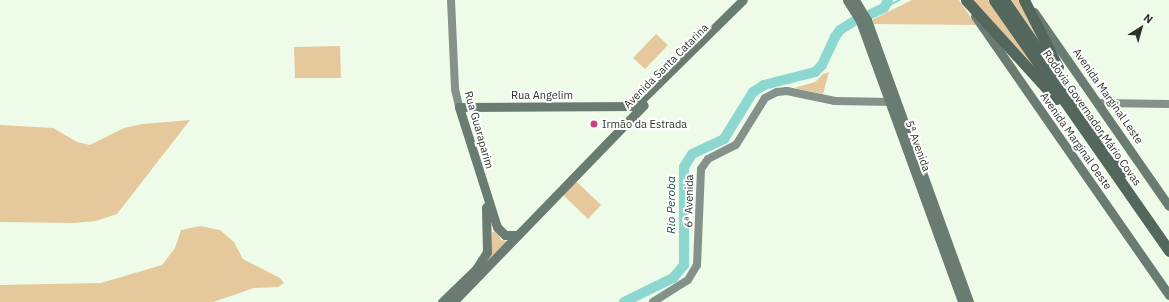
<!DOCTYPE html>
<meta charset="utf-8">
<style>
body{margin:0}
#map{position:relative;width:1169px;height:302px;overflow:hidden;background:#eefbe8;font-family:"IBM Plex Sans",sans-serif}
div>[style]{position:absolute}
.green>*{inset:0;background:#e5c99c}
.stream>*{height:1.5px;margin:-0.75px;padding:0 0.75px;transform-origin:0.75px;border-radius:0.75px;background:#8dd7d1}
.river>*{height:10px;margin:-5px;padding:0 5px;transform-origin:5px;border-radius:5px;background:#8dd7d1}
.secondary>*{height:8px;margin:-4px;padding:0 4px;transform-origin:4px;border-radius:4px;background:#84928b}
.primary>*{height:9px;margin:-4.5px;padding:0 4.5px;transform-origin:4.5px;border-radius:4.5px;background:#6a7b72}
.highway>*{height:11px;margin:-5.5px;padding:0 5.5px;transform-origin:5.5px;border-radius:5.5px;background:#53675d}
.dots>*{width:11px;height:11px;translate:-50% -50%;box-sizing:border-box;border:2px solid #fff;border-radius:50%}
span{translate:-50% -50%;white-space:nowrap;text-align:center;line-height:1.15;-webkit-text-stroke:4px #fff;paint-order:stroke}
.street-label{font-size:11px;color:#2e332c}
.poi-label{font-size:11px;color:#2e332c}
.left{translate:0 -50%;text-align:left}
.water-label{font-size:12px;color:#135350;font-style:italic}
.north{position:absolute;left:1121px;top:8px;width:40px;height:40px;-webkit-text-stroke:3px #fff;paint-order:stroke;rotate:37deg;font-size:11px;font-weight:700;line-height:16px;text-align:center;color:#2e332c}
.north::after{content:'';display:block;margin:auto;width:14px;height:18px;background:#2e332c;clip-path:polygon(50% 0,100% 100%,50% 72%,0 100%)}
</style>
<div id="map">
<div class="green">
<div style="clip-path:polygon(912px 0,959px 0,976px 25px,873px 24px,872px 20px)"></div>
<div style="clip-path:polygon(970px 0,988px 0,1045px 82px)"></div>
<div style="clip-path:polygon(1011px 0,1022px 0,1048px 53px)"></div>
<div style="clip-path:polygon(656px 34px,668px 45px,645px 69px,633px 58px)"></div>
<div style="clip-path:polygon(340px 46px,341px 78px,295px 78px,294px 47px)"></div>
<div style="clip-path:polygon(829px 72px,823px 94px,794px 88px,815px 82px,823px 74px)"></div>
<div style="clip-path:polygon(190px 120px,117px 214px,96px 221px,74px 223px,0 222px,0 125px,53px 128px,77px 142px,90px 145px,124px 128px,142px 124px)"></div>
<div style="clip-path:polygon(576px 181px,601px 205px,588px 219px,563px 195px)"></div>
<div style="clip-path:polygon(200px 226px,220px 230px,234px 242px,243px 259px,280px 278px,284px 283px,278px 287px,254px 288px,213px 302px,0 302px,0 285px,101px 283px,162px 265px,175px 248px,181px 230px)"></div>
<div style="clip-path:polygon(497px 231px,501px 240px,509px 241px,485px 265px,492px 251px,492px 232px)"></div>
</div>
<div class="stream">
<div style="left:884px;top:8px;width:18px;rotate:-27deg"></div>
</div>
<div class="river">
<div style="left:871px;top:14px;width:14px;rotate:-25deg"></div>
<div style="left:884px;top:8px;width:9px;rotate:-63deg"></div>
<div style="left:624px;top:302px;width:55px;rotate:-26.1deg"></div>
<div style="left:673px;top:278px;width:17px;rotate:-50deg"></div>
<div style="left:684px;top:265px;width:98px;rotate:-90deg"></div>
<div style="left:684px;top:167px;width:15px;rotate:-58deg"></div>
<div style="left:692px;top:154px;width:35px;rotate:-25deg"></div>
<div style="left:724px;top:139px;width:55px;rotate:-58.3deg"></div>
<div style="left:753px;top:92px;width:13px;rotate:-32deg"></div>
<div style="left:764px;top:85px;width:53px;rotate:-14.3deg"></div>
<div style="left:815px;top:72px;width:10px;rotate:-45deg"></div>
<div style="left:822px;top:65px;width:31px;rotate:-65deg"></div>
<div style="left:835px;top:37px;width:9px;rotate:-54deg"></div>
<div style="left:840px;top:30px;width:15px;rotate:-32deg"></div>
</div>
<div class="secondary">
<div style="left:451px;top:0;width:89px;rotate:87.4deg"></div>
<div style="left:455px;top:89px;width:18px;rotate:77deg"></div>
<div style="left:1098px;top:103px;width:71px;rotate:0.8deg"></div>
<div style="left:653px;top:302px;width:41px;rotate:-32.2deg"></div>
<div style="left:688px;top:280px;width:17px;rotate:-59deg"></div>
<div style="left:697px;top:265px;width:96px;rotate:-87.6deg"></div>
<div style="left:701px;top:169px;width:12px;rotate:-55deg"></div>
<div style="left:708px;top:159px;width:31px;rotate:-27deg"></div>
<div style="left:736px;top:145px;width:55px;rotate:-58.3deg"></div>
<div style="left:765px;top:98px;width:13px;rotate:-27deg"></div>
<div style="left:777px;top:92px;width:10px;rotate:-6deg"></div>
<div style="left:787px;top:91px;width:49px;rotate:11.8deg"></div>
<div style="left:835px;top:101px;width:59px;rotate:1deg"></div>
</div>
<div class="primary">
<div style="left:847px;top:0;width:25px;rotate:58deg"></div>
<div style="left:860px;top:21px;width:299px;rotate:70deg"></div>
<div style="left:855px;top:0;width:23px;rotate:59deg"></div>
<div style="left:867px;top:20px;width:300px;rotate:70.1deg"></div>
<div style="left:1034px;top:12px;width:236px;rotate:55.2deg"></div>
<div style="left:975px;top:16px;width:340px;rotate:55.2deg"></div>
<div style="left:517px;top:235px;width:12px;rotate:180deg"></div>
<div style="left:505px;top:235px;width:11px;rotate:-135deg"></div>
<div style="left:497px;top:227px;width:126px;rotate:-107.6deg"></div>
<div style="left:459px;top:107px;width:176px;rotate:-0.3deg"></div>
<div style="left:635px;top:106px;width:151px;rotate:-44.5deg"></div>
<div style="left:442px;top:302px;width:47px;rotate:-44.1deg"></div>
<div style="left:476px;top:269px;width:20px;rotate:-57deg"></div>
<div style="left:487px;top:252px;width:45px;rotate:-91.3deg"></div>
<div style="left:453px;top:302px;width:274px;rotate:-45.9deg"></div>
</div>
<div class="highway">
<div style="left:966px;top:0;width:134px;rotate:47.7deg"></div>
<div style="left:994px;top:0;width:306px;rotate:55.1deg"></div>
<div style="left:1004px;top:0;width:209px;rotate:55.3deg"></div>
<div style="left:1024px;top:0;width:75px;rotate:63.1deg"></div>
</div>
<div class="dots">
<div style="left:594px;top:124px;background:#c9417e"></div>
</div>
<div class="street-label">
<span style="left:666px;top:66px;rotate:-45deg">Avenida Santa Catarina</span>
<span style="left:542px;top:95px">Rua Angelim</span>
<span style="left:1108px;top:96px;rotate:55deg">Avenida Marginal Leste</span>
<span style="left:1092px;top:118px;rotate:55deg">Rodovia Governador Mário Covas</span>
<span style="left:479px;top:130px;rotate:74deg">Rua Guaraparim</span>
<span style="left:1076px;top:141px;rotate:55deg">Avenida Marginal Oeste</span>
<span style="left:918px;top:146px;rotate:70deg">5ª Avenida</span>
<span style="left:689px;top:201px;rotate:-89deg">6ª Avenida</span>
</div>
<div class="poi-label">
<span class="left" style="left:602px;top:124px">Irmão da Estrada</span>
</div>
<div class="water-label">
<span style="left:671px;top:205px;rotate:-90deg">Rio Peroba</span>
</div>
<div class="north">N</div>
</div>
